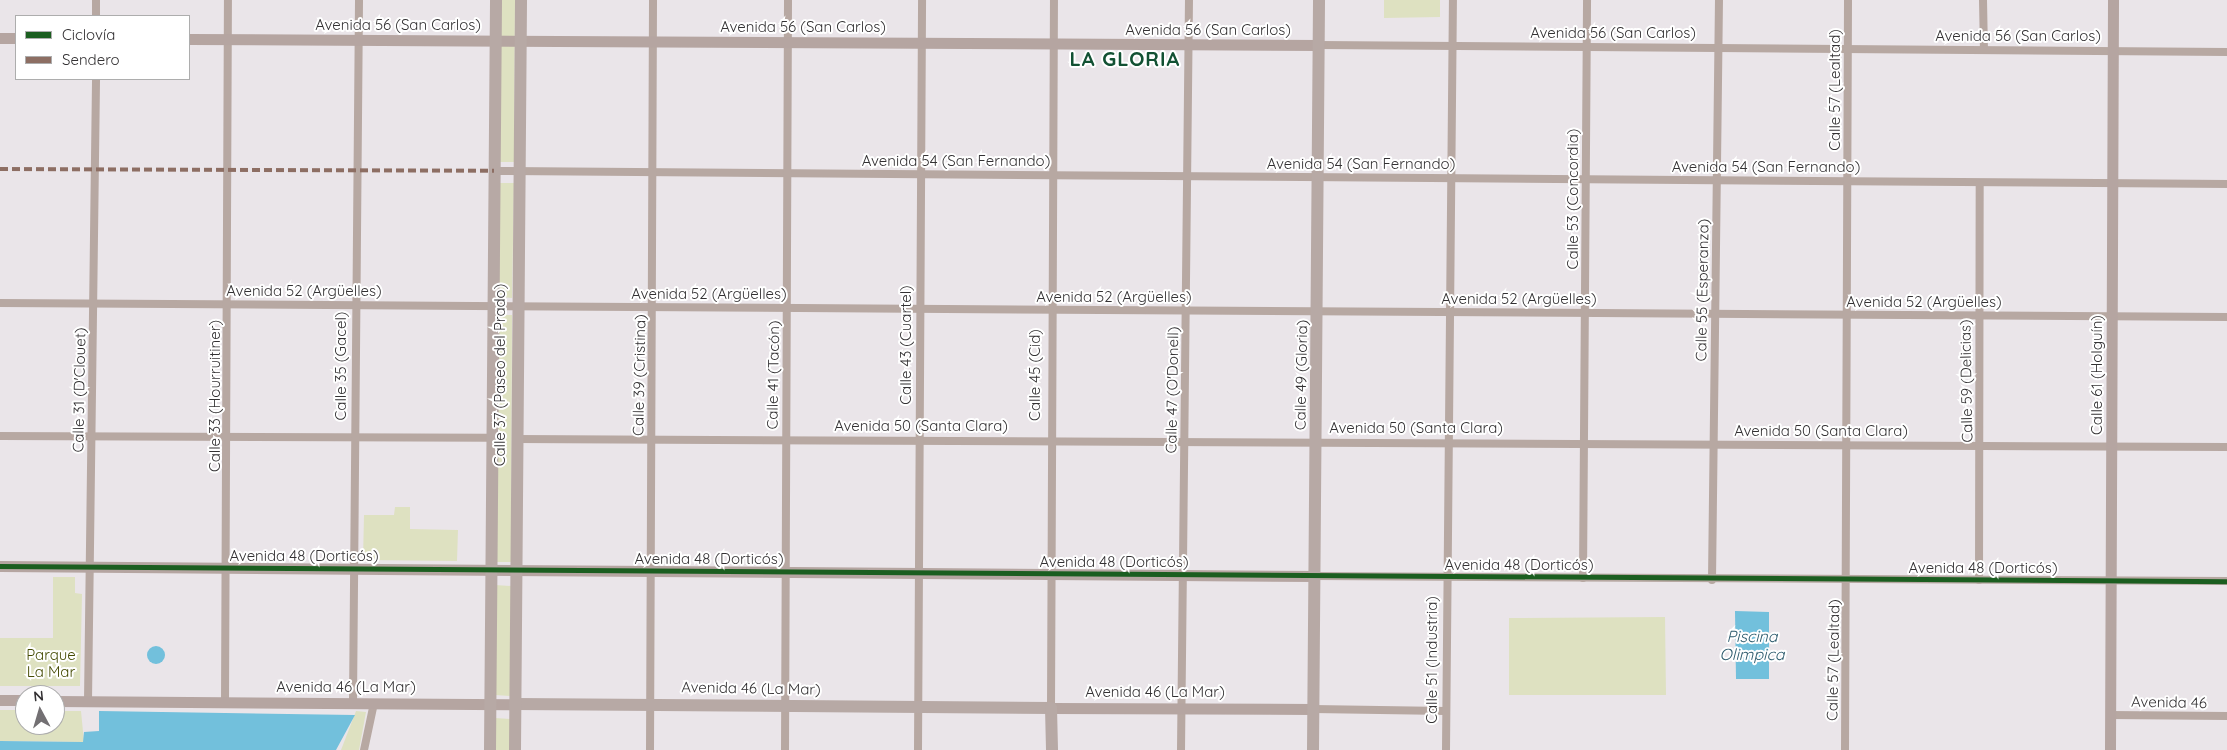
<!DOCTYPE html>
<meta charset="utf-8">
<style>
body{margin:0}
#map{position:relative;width:2227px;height:750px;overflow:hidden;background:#eae5e9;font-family:Quicksand,sans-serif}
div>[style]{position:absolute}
.green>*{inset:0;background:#dee1c1}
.water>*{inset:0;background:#72c0dc}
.round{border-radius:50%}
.street>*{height:8px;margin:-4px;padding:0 4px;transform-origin:4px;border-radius:4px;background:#b7a8a2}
.secondary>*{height:11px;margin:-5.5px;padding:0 5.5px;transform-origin:5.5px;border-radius:5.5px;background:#b5a5a1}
.primary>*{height:12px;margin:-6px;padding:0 6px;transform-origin:6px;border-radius:6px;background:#b7a9a5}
.quiet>*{height:4px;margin-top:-2px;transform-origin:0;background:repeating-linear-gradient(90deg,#8d6e63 0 8px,transparent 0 12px)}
.cycleway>*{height:5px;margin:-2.5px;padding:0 2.5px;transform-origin:2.5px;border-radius:2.5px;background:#1b5e20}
span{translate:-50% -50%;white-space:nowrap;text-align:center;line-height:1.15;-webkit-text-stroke:4px #fff;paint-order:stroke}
.street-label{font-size:15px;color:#333133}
.park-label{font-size:15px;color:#454b03}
.water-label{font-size:16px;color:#2d5b6d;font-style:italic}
.district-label{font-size:20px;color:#125133;font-weight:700;letter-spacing:1px}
.legend{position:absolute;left:15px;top:15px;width:175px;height:65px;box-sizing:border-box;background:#fff;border:1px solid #adadad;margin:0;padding:6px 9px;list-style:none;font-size:15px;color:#333133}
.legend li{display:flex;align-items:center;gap:10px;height:25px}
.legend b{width:25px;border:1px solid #adadad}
.north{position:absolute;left:15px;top:685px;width:50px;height:50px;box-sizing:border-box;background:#fff;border:1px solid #adadad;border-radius:50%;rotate:354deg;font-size:14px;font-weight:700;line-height:20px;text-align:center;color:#333133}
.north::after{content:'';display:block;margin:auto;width:18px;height:22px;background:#737073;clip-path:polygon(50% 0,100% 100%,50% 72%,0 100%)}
</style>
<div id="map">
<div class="green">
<div style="clip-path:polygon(500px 0,515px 0,514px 162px,499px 162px)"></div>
<div style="clip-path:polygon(1440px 0,1440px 17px,1384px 18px,1384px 0)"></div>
<div style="clip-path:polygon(499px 183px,514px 183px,512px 298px,498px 297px)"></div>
<div style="clip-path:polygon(497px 315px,512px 315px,511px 562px,496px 562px)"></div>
<div style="clip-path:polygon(395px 507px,410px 507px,410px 529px,458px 530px,457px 561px,363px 560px,364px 515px,394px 515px)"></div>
<div style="clip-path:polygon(53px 577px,75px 577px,75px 593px,82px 594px,80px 686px,0 686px,0 638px,53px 638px)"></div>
<div style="clip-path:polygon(495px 585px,511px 586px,511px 696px,495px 695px)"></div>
<div style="clip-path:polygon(1665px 617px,1666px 695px,1509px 695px,1509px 618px)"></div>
<div style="clip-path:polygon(0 710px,25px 710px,25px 725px,55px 725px,55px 711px,81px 711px,84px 742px,0 741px)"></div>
<div style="clip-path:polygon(356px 711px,366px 712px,359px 750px,341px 750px)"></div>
<div style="clip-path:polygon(495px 718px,511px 719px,511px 750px,494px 750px)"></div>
</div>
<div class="water">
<div style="clip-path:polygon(1735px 611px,1769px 612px,1769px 679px,1736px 679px)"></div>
<div class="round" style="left:147px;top:646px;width:18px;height:18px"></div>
<div style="clip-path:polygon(99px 711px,355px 715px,336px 750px,0 750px,0 741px,83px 742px,84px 732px,99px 731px)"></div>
</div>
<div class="street">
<div style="left:1983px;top:0;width:50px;rotate:88.9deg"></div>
<div style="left:96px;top:16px;width:16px;rotate:-90deg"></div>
<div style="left:1319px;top:45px;width:908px;rotate:0.44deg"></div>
<div style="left:494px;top:171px;width:1733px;rotate:0.43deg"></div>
<div style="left:0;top:303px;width:2227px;rotate:0.36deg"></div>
<div style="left:0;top:436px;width:491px;rotate:0.2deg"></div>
<div style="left:516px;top:439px;width:1711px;rotate:0.27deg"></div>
<div style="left:1315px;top:576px;width:912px;rotate:0.31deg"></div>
<div style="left:1583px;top:578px;width:578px;rotate:-89.6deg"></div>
<div style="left:1712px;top:580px;width:580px;rotate:-89.31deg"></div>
<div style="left:1979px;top:580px;width:397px;rotate:-89.9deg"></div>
<div style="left:88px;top:701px;width:622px;rotate:-89.26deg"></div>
<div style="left:225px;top:702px;width:702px;rotate:-89.76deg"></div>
<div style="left:353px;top:703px;width:703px;rotate:-89.51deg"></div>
<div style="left:1051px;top:708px;width:708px;rotate:-89.76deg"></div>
<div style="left:1313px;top:709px;width:133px;rotate:0.9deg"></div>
<div style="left:2110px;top:715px;width:117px;rotate:0.5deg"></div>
<div style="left:364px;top:750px;width:48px;rotate:-78deg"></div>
<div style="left:650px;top:750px;width:750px;rotate:-89.77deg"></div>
<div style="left:785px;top:750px;width:750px;rotate:-89.77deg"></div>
<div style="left:918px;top:750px;width:750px;rotate:-89.69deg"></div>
<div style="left:1181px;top:750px;width:750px;rotate:-89.39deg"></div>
<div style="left:1446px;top:750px;width:750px;rotate:-89.47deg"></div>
<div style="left:1845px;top:750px;width:750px;rotate:-89.77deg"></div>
</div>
<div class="secondary">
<div style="left:0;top:38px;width:16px"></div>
<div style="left:189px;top:39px;width:1130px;rotate:0.3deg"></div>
<div style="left:0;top:566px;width:1315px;rotate:0.44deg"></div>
<div style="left:0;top:700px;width:25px"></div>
<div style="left:55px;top:701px;width:460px;rotate:0.4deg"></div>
<div style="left:1051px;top:708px;width:262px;rotate:0.2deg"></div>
<div style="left:2110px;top:750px;width:750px;rotate:-89.77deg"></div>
</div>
<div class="primary">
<div style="left:515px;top:704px;width:536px;rotate:0.43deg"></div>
<div style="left:1051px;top:708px;width:42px;rotate:88.6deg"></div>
<div style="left:490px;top:750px;width:750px;rotate:-89.54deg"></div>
<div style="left:515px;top:750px;width:750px;rotate:-89.54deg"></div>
<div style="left:1313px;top:750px;width:750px;rotate:-89.54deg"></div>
</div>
<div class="quiet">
<div style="left:0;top:169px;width:494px;rotate:0.2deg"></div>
</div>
<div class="cycleway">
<div style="left:0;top:566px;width:2227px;rotate:0.39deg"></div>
</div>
<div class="street-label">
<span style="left:398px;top:25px">Avenida 56 (San Carlos)</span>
<span style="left:803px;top:27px">Avenida 56 (San Carlos)</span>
<span style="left:1208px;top:30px">Avenida 56 (San Carlos)</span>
<span style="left:1613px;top:33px">Avenida 56 (San Carlos)</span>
<span style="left:2018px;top:36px">Avenida 56 (San Carlos)</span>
<span style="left:1835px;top:90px;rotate:-90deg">Calle 57 (Lealtad)</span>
<span style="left:956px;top:161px">Avenida 54 (San Fernando)</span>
<span style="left:1361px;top:164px">Avenida 54 (San Fernando)</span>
<span style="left:1766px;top:167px">Avenida 54 (San Fernando)</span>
<span style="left:1573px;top:199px;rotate:-90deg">Calle 53 (Concordia)</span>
<span style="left:1702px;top:290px;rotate:-89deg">Calle 55 (Esperanza)</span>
<span style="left:304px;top:291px">Avenida 52 (Argüelles)</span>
<span style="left:709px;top:294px">Avenida 52 (Argüelles)</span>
<span style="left:1114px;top:297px">Avenida 52 (Argüelles)</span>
<span style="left:1519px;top:299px">Avenida 52 (Argüelles)</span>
<span style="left:1924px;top:302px">Avenida 52 (Argüelles)</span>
<span style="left:906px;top:345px;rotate:-90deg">Calle 43 (Cuartel)</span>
<span style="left:341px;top:366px;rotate:-90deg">Calle 35 (Gacel)</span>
<span style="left:500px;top:375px;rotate:-90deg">Calle 37 (Paseo del Prado)</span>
<span style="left:639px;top:375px;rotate:-89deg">Calle 39 (Cristina)</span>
<span style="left:773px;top:375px;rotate:-89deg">Calle 41 (Tacón)</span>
<span style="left:1035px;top:375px;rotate:-90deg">Calle 45 (Cid)</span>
<span style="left:1301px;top:375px;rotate:-89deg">Calle 49 (Gloria)</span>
<span style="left:2097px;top:375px;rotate:-90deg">Calle 61 (Holguín)</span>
<span style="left:1966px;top:381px;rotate:-91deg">Calle 59 (Delicias)</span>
<span style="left:79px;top:390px;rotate:-89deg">Calle 31 (D'Clouet)</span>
<span style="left:1172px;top:390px;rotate:-89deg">Calle 47 (O'Donell)</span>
<span style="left:215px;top:396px;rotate:-90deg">Calle 33 (Hourruitiner)</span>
<span style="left:921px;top:426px">Avenida 50 (Santa Clara)</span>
<span style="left:1416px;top:428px">Avenida 50 (Santa Clara)</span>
<span style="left:1821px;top:431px">Avenida 50 (Santa Clara)</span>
<span style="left:304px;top:556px">Avenida 48 (Dorticós)</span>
<span style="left:709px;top:559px">Avenida 48 (Dorticós)</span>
<span style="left:1114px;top:562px">Avenida 48 (Dorticós)</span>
<span style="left:1519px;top:565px">Avenida 48 (Dorticós)</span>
<span style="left:1983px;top:568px">Avenida 48 (Dorticós)</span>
<span style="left:1432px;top:660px;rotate:-90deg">Calle 51 (Industria)</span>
<span style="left:1833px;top:660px;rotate:-89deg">Calle 57 (Lealtad)</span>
<span style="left:346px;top:687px">Avenida 46 (La Mar)</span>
<span style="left:751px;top:688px;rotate:1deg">Avenida 46 (La Mar)</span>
<span style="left:1155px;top:692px">Avenida 46 (La Mar)</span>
<span style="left:2169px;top:702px;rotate:1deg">Avenida 46</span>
</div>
<div class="park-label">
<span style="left:51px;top:663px">Parque<br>La Mar</span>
</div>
<div class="water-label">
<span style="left:1752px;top:645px">Piscina<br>Olimpica</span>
</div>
<div class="district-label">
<span style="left:1125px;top:58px">LA GLORIA</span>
</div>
<ul class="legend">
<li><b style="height:6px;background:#1b5e20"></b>Ciclovía</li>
<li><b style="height:6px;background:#8d6e63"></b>Sendero</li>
</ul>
<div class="north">N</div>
</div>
